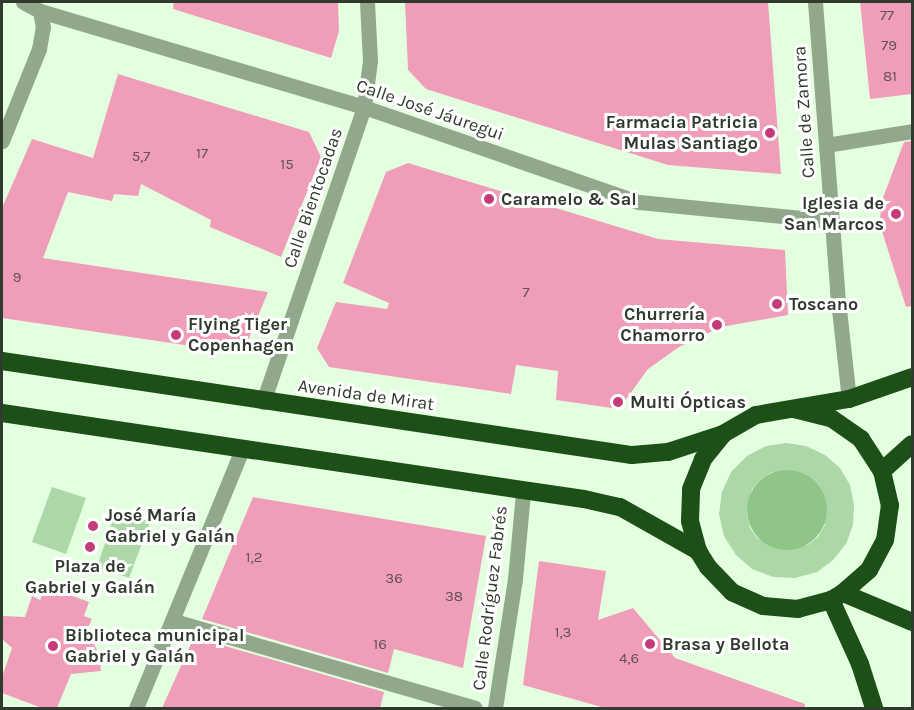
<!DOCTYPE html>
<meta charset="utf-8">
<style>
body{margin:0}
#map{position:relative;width:914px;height:710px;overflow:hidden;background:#e4ffe0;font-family:Karla,sans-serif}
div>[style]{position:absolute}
.green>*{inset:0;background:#acd7a7}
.water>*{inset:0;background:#8fc688}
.round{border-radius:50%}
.building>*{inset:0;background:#ef9db9}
.minor>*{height:15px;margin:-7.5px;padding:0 7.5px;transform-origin:7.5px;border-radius:7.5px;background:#91a88d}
.highway>*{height:18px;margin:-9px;padding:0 9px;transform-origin:9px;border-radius:9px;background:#1c5016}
.dots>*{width:16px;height:16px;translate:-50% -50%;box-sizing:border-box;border:3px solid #fff;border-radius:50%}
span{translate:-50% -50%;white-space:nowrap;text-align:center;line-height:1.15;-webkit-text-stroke:6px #fff;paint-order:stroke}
.number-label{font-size:15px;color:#605351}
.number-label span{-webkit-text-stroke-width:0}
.street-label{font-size:18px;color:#303a2e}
.poi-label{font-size:18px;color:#303a2e;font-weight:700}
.right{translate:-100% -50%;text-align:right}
.left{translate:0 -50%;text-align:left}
.frame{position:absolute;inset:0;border:3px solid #303a2e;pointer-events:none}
</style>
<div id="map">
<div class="green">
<div style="clip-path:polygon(evenodd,786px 443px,806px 446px,825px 455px,840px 468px,850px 485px,854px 505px,853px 525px,846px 544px,833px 560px,817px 572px,795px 578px,773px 577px,752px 569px,736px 555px,724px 536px,719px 514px,722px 492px,731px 472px,747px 456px,766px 446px,786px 443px,772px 472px,825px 525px,818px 537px,808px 545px,758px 539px,750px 528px,747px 515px,752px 489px,761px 479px,772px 472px)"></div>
<div style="clip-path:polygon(52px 487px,86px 498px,66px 554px,32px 542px)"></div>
<div style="clip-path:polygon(116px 510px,150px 522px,129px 578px,97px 567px)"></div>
</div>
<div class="water">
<div class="round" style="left:747px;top:470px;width:80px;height:80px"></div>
</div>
<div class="building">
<div style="clip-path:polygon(174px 2px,338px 2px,339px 31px,331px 58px,173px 9px)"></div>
<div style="clip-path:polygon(405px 2px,768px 2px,781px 174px,668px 165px,426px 89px,408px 70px)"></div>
<div style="clip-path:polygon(860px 2px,912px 2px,912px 94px,870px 99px)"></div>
<div style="clip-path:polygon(118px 74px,309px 132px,321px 157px,281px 257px,210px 227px,211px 220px,141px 184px,138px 196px,114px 194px,112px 201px,68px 192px,43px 258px,268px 292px,247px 343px,232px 352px,2px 318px,2px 208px,32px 139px,93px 158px)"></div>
<div style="clip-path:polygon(912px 141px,912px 306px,906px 307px,880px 225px,881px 203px,904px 142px)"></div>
<div style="clip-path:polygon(408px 163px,658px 239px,785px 250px,788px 315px,721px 327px,679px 347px,648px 369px,619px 409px,556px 400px,558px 371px,516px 365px,511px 394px,329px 367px,317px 348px,336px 302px,387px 309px,389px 303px,343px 283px,386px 172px)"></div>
<div style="clip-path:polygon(253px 497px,486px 536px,463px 668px,394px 649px,388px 673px,202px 619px)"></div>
<div style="clip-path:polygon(539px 561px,606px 571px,598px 620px,633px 608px,675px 658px,805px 704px,805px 708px,605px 708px,523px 685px)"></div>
<div style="clip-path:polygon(46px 586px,89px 602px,84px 616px,92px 619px,87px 630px,99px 654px,101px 671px,71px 674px,57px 708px,42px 708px,2px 693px,2px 677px,12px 648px,2px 639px,2px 616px,25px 617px,32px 596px,40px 600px)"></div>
<div style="clip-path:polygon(194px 637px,384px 692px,380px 708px,162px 708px)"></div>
</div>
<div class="minor">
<div style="left:23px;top:2px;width:19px;rotate:28deg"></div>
<div style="left:40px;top:11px;width:338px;rotate:16.5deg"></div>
<div style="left:364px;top:107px;width:291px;rotate:19.1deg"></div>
<div style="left:639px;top:202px;width:194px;rotate:5.6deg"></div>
<div style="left:815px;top:2px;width:290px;rotate:85.6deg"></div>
<div style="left:837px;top:291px;width:109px;rotate:83.7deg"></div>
<div style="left:2px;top:141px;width:99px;rotate:-68.1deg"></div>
<div style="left:39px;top:49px;width:22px;rotate:-80deg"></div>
<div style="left:43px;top:27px;width:16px;rotate:-101deg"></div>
<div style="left:826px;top:145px;width:87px;rotate:-9.2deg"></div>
<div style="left:263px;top:402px;width:312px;rotate:-71.1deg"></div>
<div style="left:364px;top:107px;width:46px;rotate:-82.6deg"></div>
<div style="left:370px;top:61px;width:59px;rotate:-92.9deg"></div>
<div style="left:174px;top:621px;width:313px;rotate:16.1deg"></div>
<div style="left:136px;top:708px;width:280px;rotate:-67.7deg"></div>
<div style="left:495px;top:708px;width:131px;rotate:-81.2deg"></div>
<div style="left:515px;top:579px;width:87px;rotate:-84.7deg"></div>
</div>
<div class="highway">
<div style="left:2px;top:361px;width:637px;rotate:8.49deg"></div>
<div style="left:632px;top:455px;width:36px;rotate:-5deg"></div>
<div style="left:668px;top:452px;width:58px;rotate:-18.1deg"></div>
<div style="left:794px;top:409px;width:38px;rotate:14deg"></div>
<div style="left:831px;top:418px;width:37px;rotate:35deg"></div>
<div style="left:861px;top:439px;width:38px;rotate:57deg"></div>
<div style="left:882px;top:471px;width:35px;rotate:77deg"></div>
<div style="left:890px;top:505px;width:35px;rotate:98deg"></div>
<div style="left:885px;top:540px;width:34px;rotate:118deg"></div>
<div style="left:869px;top:570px;width:35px;rotate:139deg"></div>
<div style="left:843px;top:593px;width:14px;rotate:150deg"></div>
<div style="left:831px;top:600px;width:34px;rotate:165deg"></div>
<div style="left:798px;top:609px;width:35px;rotate:-175deg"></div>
<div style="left:763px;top:606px;width:34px;rotate:-156deg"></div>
<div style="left:732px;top:592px;width:35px;rotate:-134deg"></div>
<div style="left:708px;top:567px;width:19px;rotate:-122deg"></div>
<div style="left:698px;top:551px;width:31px;rotate:-105deg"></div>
<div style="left:690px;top:521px;width:32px;rotate:-88deg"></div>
<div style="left:691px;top:489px;width:32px;rotate:-68deg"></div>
<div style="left:703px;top:459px;width:32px;rotate:-51deg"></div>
<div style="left:723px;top:434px;width:38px;rotate:-30deg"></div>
<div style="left:756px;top:415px;width:94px;rotate:-9.8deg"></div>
<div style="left:849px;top:399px;width:67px;rotate:-19.2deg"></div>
<div style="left:2px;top:413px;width:588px;rotate:8.41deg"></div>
<div style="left:584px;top:499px;width:37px;rotate:13deg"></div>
<div style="left:620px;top:507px;width:90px;rotate:29.4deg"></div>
<div style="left:882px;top:471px;width:40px;rotate:-42deg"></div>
<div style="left:843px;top:593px;width:75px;rotate:22.8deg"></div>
<div style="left:831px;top:600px;width:70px;rotate:65.6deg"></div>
<div style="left:860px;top:664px;width:46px;rotate:72.3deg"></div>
</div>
<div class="dots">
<div style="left:770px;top:133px;background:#c33b77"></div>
<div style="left:489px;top:199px;background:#c33b77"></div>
<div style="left:896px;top:214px;background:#c33b77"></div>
<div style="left:777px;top:304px;background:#c33b77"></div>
<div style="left:717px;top:325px;background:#c33b77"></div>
<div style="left:176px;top:335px;background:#c33b77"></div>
<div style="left:618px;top:402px;background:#c33b77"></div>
<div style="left:93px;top:526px;background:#c33b77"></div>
<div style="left:90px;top:547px;background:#c33b77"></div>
<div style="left:650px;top:644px;background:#c33b77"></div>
<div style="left:53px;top:646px;background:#c33b77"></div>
</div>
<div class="number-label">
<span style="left:887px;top:16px">77</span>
<span style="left:889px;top:46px">79</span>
<span style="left:890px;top:77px">81</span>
<span style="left:202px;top:154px">17</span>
<span style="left:141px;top:157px">5,7</span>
<span style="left:287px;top:165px">15</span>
<span style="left:17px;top:278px">9</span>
<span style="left:526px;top:293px">7</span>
<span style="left:254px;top:558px">1,2</span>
<span style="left:394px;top:579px">36</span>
<span style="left:454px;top:597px">38</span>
<span style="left:563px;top:633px">1,3</span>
<span style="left:380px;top:645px">16</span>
<span style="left:629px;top:659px">4,6</span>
</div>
<div class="street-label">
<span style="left:430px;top:110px;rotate:19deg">Calle José Jáuregui</span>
<span style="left:804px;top:112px;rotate:-94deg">Calle de Zamora</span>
<span style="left:313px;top:198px;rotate:-71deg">Calle Bientocadas</span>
<span style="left:366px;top:395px;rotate:8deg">Avenida de Mirat</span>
<span style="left:490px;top:598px;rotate:-83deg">Calle Rodríguez Fabrés</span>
</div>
<div class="poi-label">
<span class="right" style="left:758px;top:133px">Farmacia Patricia<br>Mulas Santiago</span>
<span class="left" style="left:501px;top:199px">Caramelo &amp; Sal</span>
<span class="right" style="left:884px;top:214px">Iglesia de<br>San Marcos</span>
<span class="left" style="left:789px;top:304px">Toscano</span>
<span class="right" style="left:705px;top:325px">Churrería<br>Chamorro</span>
<span class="left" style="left:188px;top:335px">Flying Tiger<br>Copenhagen</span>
<span class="left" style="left:630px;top:402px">Multi Ópticas</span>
<span class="left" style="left:105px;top:526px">José María<br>Gabriel y Galán</span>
<span style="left:90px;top:577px">Plaza de<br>Gabriel y Galán</span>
<span class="left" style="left:65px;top:646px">Biblioteca municipal<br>Gabriel y Galán</span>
<span class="left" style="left:662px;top:644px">Brasa y Bellota</span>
</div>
<div class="frame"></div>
</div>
